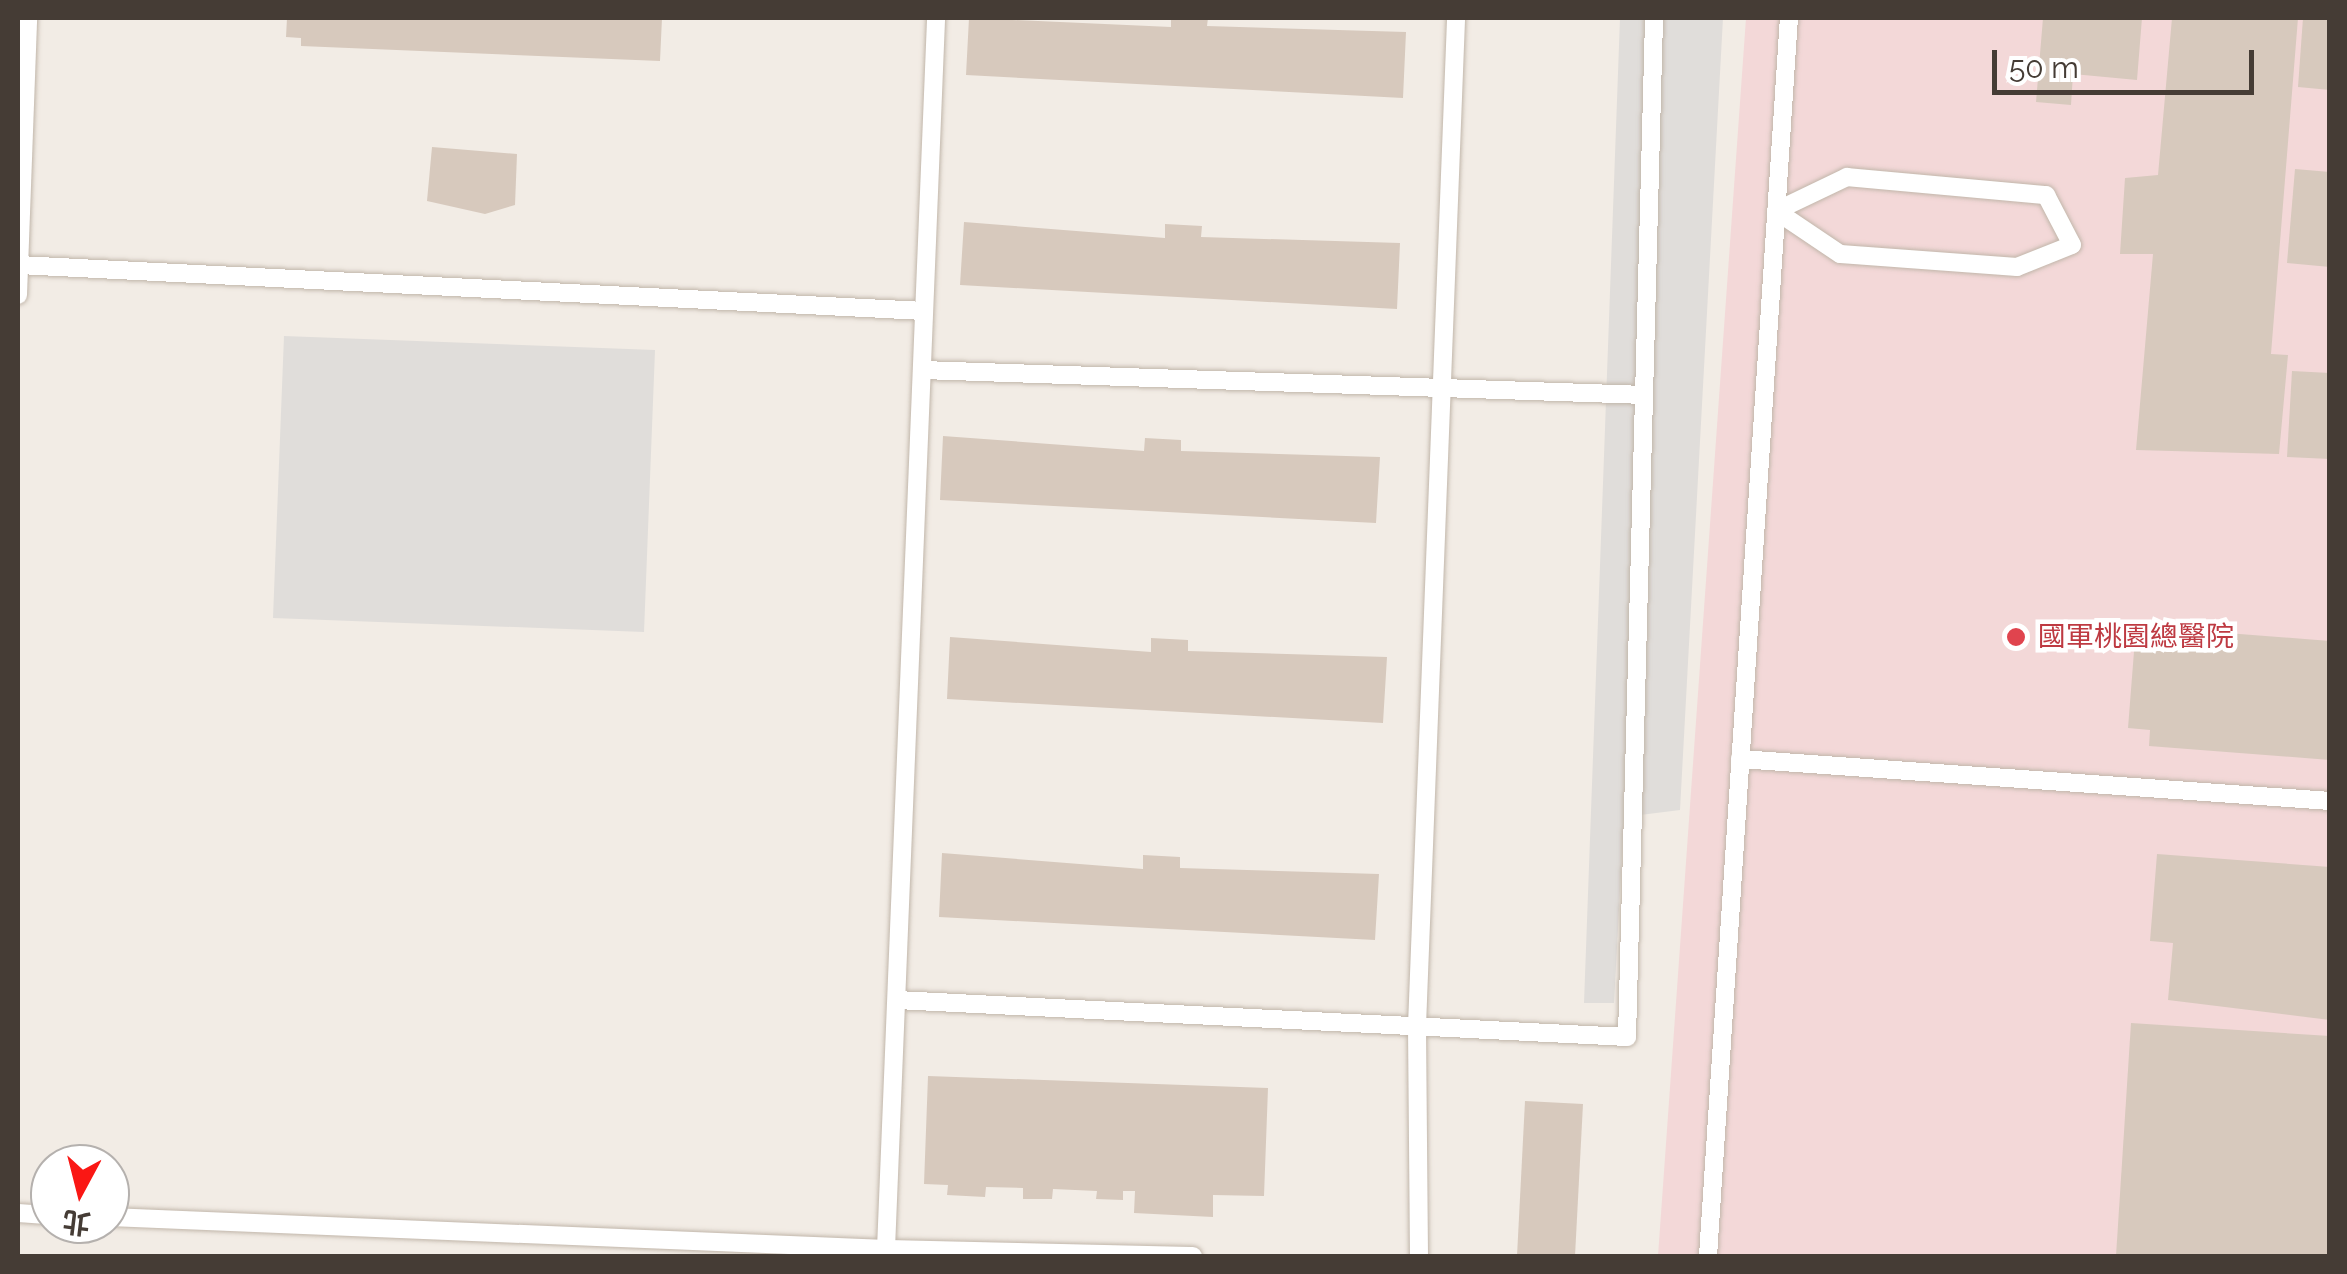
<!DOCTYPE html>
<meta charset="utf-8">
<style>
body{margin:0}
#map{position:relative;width:2347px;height:1274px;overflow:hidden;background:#f2ece5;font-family:Raleway,"Noto Sans TC",sans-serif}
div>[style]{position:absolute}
.medical>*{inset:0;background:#f3d8d8}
.parking>*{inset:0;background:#e0ddda}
.building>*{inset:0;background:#d7c9bd}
.roads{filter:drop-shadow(0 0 2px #c1b6aa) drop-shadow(0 0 2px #c1b6aa)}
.lane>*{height:18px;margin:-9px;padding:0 9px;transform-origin:9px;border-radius:9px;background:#fff}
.dots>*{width:28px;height:28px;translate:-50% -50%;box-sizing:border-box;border:5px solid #fff;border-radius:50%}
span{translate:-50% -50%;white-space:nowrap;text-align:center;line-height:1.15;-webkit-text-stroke:9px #fff;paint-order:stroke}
.health-label{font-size:28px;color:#be3a42}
.left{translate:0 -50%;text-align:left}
.frame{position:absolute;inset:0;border:20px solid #453c35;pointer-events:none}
.north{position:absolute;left:30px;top:1144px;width:100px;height:100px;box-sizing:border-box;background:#fff;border:2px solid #b5b1ae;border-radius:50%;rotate:187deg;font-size:28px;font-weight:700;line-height:40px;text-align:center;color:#453c35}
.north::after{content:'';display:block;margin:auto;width:35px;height:45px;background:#fa1714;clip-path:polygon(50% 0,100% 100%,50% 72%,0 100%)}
.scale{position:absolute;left:1992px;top:50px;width:262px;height:45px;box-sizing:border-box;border:5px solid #453c35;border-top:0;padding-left:12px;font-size:30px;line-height:35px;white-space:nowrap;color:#453c35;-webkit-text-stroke:8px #fff;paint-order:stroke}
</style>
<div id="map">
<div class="medical">
<div style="clip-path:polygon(1746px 18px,2329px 18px,2329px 1256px,1658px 1256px)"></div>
</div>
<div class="parking">
<div style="clip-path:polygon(1620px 18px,1723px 18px,1680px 810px,1624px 817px,1614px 1003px,1584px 1003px)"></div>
<div style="clip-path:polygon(284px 336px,655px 350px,644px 632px,273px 618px)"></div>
</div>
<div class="building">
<div style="clip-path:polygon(287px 18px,662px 18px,660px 61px,301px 46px,301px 38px,286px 37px)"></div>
<div style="clip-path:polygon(969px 18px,1171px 27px,1171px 18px,1208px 18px,1207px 26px,1406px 32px,1403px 98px,966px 75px)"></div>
<div style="clip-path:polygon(2043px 18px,2142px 18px,2137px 80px,2073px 74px,2071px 105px,2036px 102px)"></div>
<div style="clip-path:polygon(2172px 18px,2298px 18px,2271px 354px,2288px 355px,2279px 454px,2136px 450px,2153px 254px,2120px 254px,2125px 178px,2158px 175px)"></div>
<div style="clip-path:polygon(2303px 18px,2330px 18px,2330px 90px,2298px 87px)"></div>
<div style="clip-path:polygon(432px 147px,517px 154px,515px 205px,485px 214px,427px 201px)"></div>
<div style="clip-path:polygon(2295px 169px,2330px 172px,2330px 267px,2287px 263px)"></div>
<div style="clip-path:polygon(964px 222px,1165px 238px,1165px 224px,1202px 226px,1201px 237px,1400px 243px,1397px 309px,960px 285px)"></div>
<div style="clip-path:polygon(2292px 371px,2330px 373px,2330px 459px,2287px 457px)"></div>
<div style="clip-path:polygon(943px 436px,1144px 451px,1145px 438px,1181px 440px,1181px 451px,1380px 457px,1376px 523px,940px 500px)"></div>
<div style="clip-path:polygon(2136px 626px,2330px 641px,2330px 760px,2149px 746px,2150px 730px,2128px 728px)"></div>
<div style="clip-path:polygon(950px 637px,1151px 652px,1151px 638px,1188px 640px,1188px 651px,1387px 657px,1383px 723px,947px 699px)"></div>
<div style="clip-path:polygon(942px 853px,1143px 869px,1143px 855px,1180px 857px,1180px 868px,1379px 874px,1375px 940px,939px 917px)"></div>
<div style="clip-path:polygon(2157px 854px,2330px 867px,2330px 1020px,2168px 1000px,2173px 943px,2150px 941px)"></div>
<div style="clip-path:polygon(2131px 1023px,2330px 1036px,2330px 1256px,2116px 1256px)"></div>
<div style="clip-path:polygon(928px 1076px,1268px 1088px,1264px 1196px,1213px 1195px,1213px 1217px,1134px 1213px,1135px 1191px,1123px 1191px,1123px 1200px,1096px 1199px,1097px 1191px,1053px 1189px,1052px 1199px,1023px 1199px,1023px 1188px,986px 1187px,985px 1197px,947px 1195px,948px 1185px,924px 1184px)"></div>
<div style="clip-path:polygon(1525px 1101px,1583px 1104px,1575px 1256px,1517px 1256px)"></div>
</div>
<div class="roads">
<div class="lane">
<div style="left:1847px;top:177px;width:200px;rotate:5.2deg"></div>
<div style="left:2046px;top:195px;width:56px;rotate:62.5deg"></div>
<div style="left:2072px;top:245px;width:59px;rotate:158.2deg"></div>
<div style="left:2017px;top:267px;width:177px;rotate:-175.8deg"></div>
<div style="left:1840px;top:254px;width:77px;rotate:-146.1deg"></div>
<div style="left:1776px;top:211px;width:79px;rotate:-25.6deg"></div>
<div style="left:19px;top:265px;width:906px;rotate:2.91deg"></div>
<div style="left:18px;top:295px;width:277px;rotate:-87.9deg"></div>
<div style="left:922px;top:370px;width:722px;rotate:1.98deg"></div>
<div style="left:1740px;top:759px;width:591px;rotate:4.07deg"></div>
<div style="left:897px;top:1000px;width:731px;rotate:2.9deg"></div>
<div style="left:1627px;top:1037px;width:1019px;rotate:-88.48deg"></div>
<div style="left:18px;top:1213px;width:32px;rotate:4deg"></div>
<div style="left:110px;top:1217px;width:777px;rotate:2.36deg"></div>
<div style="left:886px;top:1249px;width:1232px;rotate:-87.67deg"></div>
<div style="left:886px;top:1256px;width:7px;rotate:-90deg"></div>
<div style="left:886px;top:1249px;width:307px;rotate:1.3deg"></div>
<div style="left:1419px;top:1256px;width:230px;rotate:-90.5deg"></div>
<div style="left:1417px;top:1026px;width:1009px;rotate:-87.78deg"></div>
<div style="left:1708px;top:1256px;width:1241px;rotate:-86.26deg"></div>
</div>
</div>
<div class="dots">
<div style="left:2016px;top:637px;background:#e0444e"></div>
</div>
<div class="health-label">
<span class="left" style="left:2038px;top:637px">國軍桃園總醫院</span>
</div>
<div class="frame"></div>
<div class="north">北</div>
<div class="scale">50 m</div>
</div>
